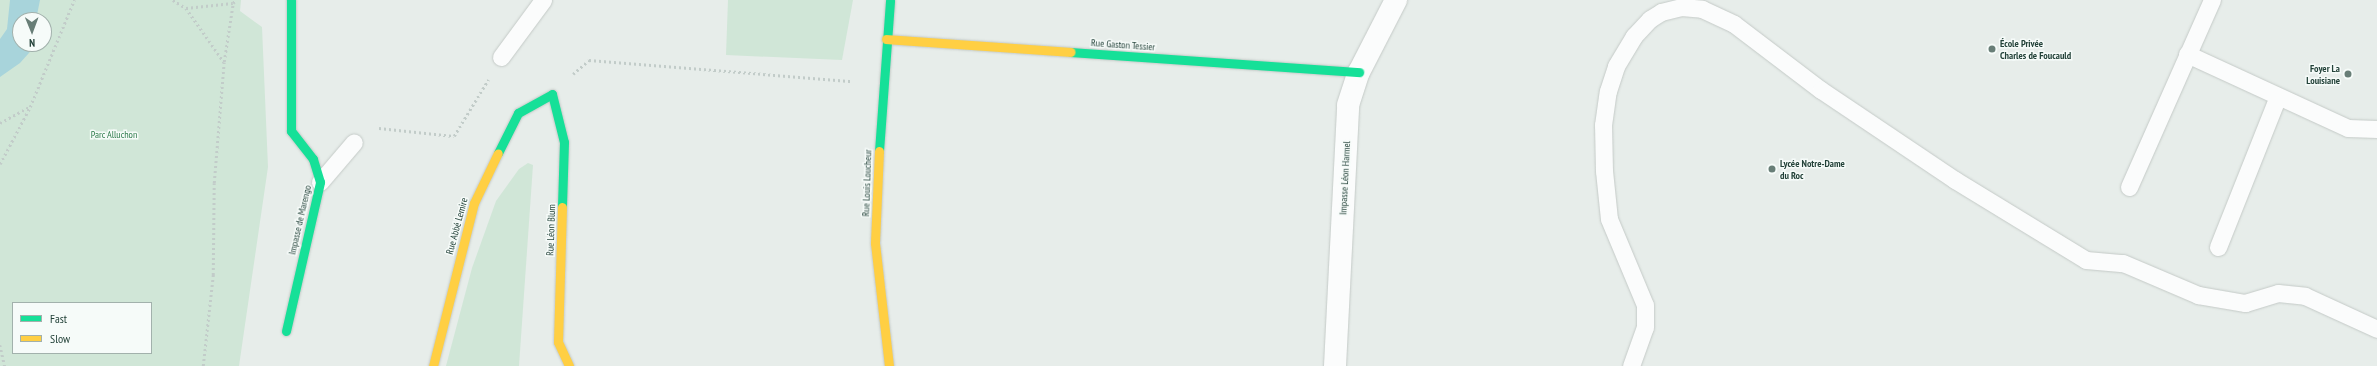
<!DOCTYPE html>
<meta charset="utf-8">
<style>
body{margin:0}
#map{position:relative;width:2377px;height:366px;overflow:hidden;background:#e7edea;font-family:"PT Sans Narrow",sans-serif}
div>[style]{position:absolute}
.green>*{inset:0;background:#d0e6d7}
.water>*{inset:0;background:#a8d4db}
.path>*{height:2.5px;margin-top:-1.25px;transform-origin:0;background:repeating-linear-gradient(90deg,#c2ccc9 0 2px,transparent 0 5px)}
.roads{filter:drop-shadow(0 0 1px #c4cac7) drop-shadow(0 0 1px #c4cac7)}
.lane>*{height:17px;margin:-8.5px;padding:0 8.5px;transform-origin:8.5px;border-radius:8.5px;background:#fbfcfc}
.street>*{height:22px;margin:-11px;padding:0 11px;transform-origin:11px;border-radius:11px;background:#fbfcfc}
.fast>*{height:9px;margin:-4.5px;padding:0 4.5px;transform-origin:4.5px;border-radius:4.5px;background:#16e098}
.slow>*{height:9px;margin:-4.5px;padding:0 4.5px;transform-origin:4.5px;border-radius:4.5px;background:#ffcf43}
.dots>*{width:11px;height:11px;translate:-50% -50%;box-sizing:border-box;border:2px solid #f6fbf9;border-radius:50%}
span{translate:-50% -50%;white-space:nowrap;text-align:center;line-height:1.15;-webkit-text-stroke:3px #f6fbf9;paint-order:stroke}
.poi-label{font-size:10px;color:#234239;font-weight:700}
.left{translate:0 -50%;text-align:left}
.right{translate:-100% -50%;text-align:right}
.street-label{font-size:10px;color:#234239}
.park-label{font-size:10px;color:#2c7a4a}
.legend{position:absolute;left:12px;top:302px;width:140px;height:52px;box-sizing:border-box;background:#f6fbf9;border:1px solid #a2b1ac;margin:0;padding:5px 7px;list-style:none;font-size:12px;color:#234239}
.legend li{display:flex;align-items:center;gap:8px;height:20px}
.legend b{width:20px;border:1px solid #a2b1ac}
.north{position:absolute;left:12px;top:12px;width:40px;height:40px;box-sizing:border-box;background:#f6fbf9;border:1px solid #a2b1ac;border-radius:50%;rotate:179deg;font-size:11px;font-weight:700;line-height:16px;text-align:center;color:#234239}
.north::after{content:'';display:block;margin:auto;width:14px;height:18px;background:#687e77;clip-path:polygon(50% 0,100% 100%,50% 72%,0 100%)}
</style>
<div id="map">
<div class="green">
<div style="clip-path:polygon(evenodd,0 0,241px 0,240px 11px,262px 27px,268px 167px,239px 366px,0 366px,0 0,20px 20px,44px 20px,44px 44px,20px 44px,20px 20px,0 0,13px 303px,151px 303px,151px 353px,13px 353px,13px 303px)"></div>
<div style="clip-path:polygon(728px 0,853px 0,842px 60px,726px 55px)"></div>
<div style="clip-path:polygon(528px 163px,533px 165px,519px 366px,446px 366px,472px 268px,496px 201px,519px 169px)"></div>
</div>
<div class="water">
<div style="clip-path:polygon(10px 0,40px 0,36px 20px,20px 20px,20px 44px,37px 44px,20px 63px,0 77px,0 39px,7px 29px)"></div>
</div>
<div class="path">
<div style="left:173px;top:0;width:15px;rotate:32deg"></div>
<div style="left:186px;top:8px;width:47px;rotate:-6.1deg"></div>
<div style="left:233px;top:3px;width:4px;rotate:-45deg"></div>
<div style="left:186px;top:8px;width:66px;rotate:54.9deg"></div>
<div style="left:573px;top:74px;width:21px;rotate:-41deg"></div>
<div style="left:589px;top:60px;width:264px;rotate:4.6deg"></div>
<div style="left:0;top:123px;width:33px;rotate:-29deg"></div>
<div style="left:379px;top:128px;width:75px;rotate:6.1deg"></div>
<div style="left:454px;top:136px;width:66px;rotate:-58.7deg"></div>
<div style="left:0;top:164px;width:64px;rotate:-62.2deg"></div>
<div style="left:30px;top:107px;width:116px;rotate:-67.6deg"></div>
<div style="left:0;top:345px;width:22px;rotate:77deg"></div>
<div style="left:203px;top:366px;width:92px;rotate:-83.7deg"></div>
<div style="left:213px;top:275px;width:92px;rotate:-89.4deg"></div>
<div style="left:214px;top:183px;width:121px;rotate:-85.3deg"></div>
<div style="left:224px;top:62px;width:60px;rotate:-81.3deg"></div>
</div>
<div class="roads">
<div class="lane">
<div style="left:2187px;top:54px;width:177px;rotate:24.7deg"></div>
<div style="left:2348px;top:128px;width:29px;rotate:2deg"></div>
<div style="left:501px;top:57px;width:71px;rotate:-53.6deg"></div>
<div style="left:320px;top:182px;width:52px;rotate:-49.6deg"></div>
<div style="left:2129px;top:187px;width:205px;rotate:-66.1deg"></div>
<div style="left:2218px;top:247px;width:162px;rotate:-68.3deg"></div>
<div style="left:1631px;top:366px;width:41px;rotate:-70.3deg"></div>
<div style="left:1645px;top:327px;width:22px;rotate:-90deg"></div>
<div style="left:1645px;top:305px;width:93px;rotate:-112.7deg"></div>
<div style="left:1609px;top:219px;width:48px;rotate:-95.9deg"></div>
<div style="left:1604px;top:171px;width:46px;rotate:-91.2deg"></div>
<div style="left:1603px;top:125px;width:34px;rotate:-82deg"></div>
<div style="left:1608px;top:91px;width:26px;rotate:-72deg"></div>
<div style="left:1616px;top:66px;width:35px;rotate:-59deg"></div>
<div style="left:1634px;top:36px;width:23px;rotate:-47deg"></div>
<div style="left:1650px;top:19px;width:13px;rotate:-32deg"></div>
<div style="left:1661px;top:12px;width:21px;rotate:-14deg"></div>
<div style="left:1681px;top:7px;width:21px;rotate:5deg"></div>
<div style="left:1702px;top:9px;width:35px;rotate:25deg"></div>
<div style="left:1734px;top:24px;width:109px;rotate:37.2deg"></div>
<div style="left:1821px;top:90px;width:161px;rotate:33.9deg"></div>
<div style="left:1955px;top:180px;width:153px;rotate:31.4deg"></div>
<div style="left:2086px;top:260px;width:37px;rotate:5deg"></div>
<div style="left:2123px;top:263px;width:82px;rotate:23.1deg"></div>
<div style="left:2198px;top:295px;width:48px;rotate:9.7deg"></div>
<div style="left:2245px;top:303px;width:34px;rotate:-17deg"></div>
<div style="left:2278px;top:293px;width:27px;rotate:6deg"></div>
<div style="left:2305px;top:296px;width:79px;rotate:24.6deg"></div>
</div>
<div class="street">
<div style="left:1335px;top:366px;width:261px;rotate:-87.1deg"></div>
<div style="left:1348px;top:105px;width:35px;rotate:-72deg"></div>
<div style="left:1359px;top:72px;width:81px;rotate:-62.8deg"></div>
</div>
<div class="fast">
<div style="left:1071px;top:52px;width:289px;rotate:4deg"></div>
<div style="left:879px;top:151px;width:151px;rotate:-85.8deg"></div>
<div style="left:498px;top:153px;width:45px;rotate:-63.4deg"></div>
<div style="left:518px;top:113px;width:39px;rotate:-29deg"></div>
<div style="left:552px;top:94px;width:49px;rotate:76deg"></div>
<div style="left:564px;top:142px;width:65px;rotate:91.8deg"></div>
<div style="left:286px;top:331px;width:153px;rotate:-77.1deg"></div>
<div style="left:320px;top:182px;width:24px;rotate:-107deg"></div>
<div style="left:313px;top:159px;width:36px;rotate:-128deg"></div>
<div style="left:291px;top:131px;width:131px;rotate:-90deg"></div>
</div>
<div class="slow">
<div style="left:886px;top:39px;width:185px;rotate:4deg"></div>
<div style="left:879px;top:151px;width:92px;rotate:92.5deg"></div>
<div style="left:875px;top:243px;width:124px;rotate:83.5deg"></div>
<div style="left:562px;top:207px;width:135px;rotate:91.7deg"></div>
<div style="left:558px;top:342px;width:26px;rotate:65deg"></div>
<div style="left:433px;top:366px;width:168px;rotate:-75.9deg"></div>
<div style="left:474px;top:203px;width:55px;rotate:-64.4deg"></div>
</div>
</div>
<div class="dots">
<div style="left:1992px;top:49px;background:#687e77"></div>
<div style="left:2348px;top:74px;background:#687e77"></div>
<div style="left:1772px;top:169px;background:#687e77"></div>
</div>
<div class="poi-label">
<span class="left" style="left:2000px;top:49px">École Privée<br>Charles de Foucauld</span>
<span class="right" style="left:2340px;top:74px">Foyer La<br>Louisiane</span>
<span class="left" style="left:1780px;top:169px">Lycée Notre-Dame<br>du Roc</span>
</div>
<div class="street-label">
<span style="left:1123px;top:45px;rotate:4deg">Rue Gaston Tessier</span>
<span style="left:1345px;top:178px;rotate:-87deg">Impasse Léon Harmel</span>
<span style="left:867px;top:183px;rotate:-88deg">Rue Louis Loucheur</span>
<span style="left:300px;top:220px;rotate:-77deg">Impasse de Marengo</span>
<span style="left:457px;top:226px;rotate:-75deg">Rue Abbé Lemire</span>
<span style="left:551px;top:230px;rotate:-88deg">Rue Léon Blum</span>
</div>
<div class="park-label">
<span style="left:114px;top:135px">Parc Alluchon</span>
</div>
<ul class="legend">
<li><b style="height:5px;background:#16e098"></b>Fast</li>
<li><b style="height:5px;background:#ffcf43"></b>Slow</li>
</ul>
<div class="north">N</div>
</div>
